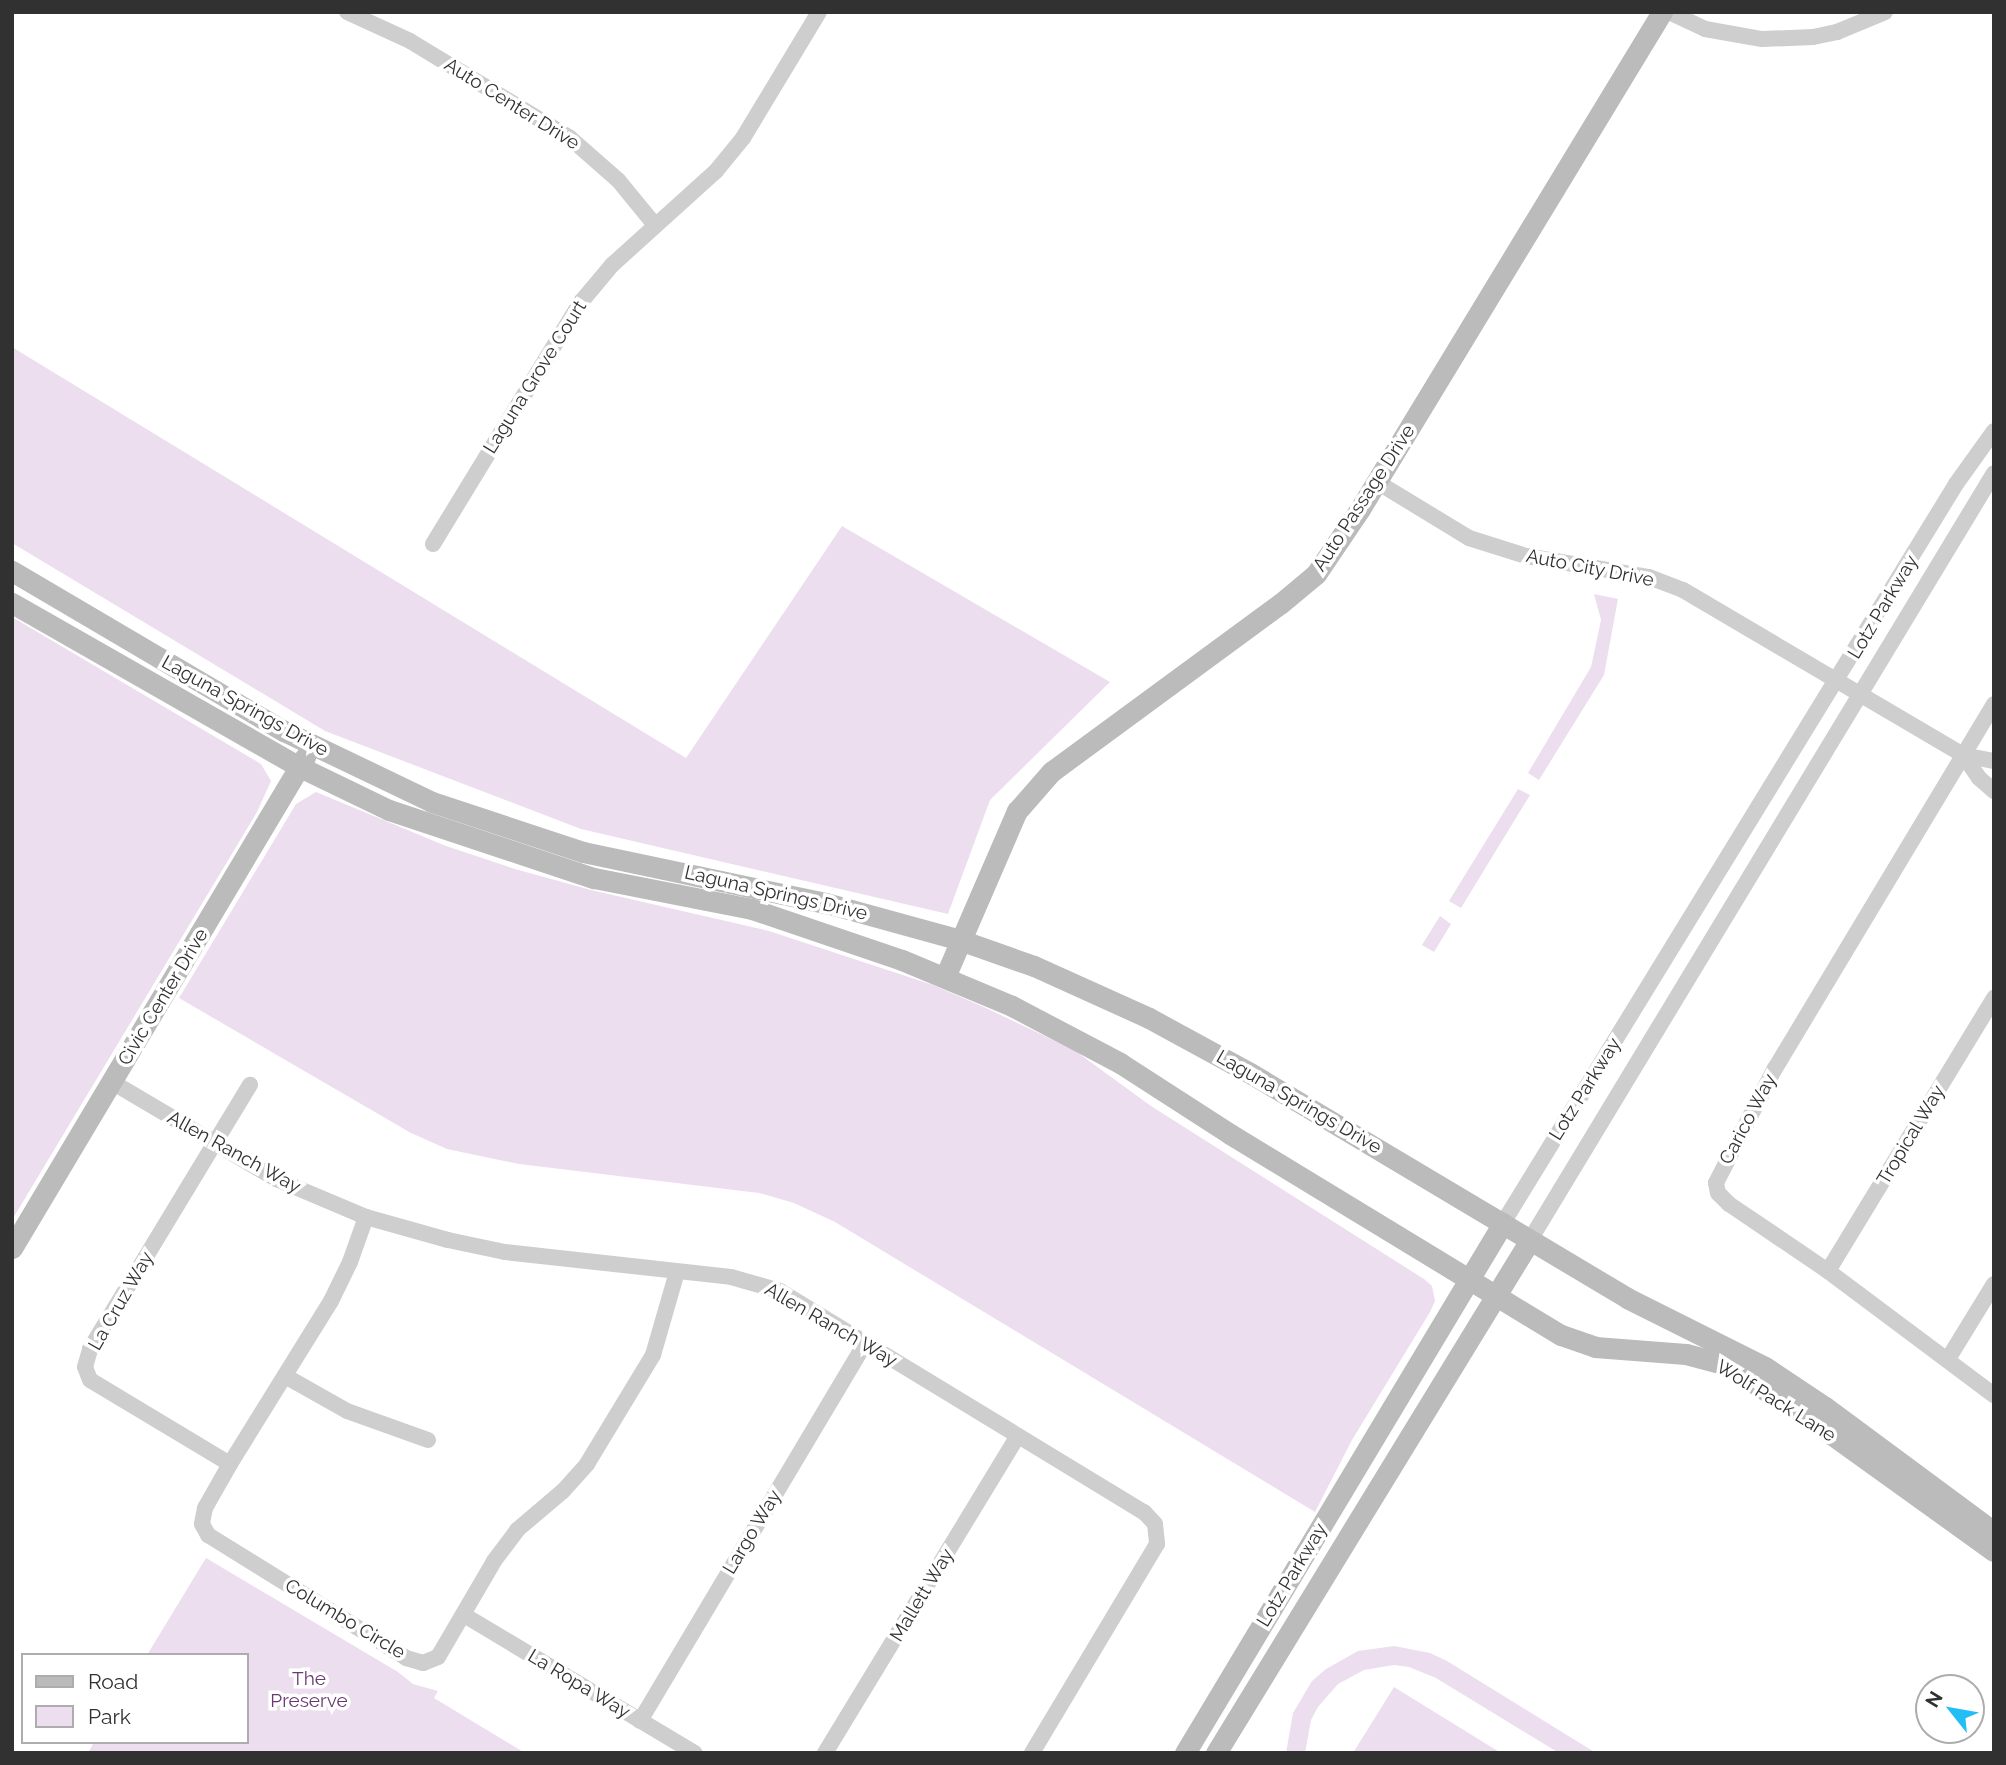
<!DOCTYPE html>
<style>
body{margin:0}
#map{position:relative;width:2006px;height:1765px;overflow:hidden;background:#fff;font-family:Raleway,sans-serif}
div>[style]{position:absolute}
.green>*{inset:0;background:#ecdeef}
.street>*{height:16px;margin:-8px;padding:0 8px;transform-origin:8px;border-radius:8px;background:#cecece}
.secondary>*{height:21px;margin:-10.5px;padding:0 10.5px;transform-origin:10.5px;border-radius:10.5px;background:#bbb}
span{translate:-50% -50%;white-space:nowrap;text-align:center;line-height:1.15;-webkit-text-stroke:7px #fff;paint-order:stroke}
.street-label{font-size:19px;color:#313131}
.park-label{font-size:19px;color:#6b3972}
.frame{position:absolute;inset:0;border:14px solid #313131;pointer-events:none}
.legend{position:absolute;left:21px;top:1653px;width:228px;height:91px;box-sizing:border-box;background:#fff;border:2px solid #adadad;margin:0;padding:9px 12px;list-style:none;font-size:21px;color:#313131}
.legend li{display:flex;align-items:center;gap:14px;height:35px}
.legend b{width:35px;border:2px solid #adadad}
.north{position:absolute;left:1915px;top:1674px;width:70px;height:70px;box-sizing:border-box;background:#fff;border:2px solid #adadad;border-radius:50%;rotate:301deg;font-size:19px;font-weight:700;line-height:28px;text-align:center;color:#313131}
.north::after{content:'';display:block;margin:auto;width:24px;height:32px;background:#24bef7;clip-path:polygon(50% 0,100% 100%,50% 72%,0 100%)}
</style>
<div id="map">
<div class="green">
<div style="clip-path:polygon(12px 347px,686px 758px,842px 526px,1110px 682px,990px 800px,948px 914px,581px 829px,325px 731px,12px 543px)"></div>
<div style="clip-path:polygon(1594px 594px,1618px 599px,1604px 675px,1539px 780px,1528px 773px,1591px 667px,1601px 620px)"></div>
<div style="clip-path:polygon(12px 617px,261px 764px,271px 781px,257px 812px,12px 1220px)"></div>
<div style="clip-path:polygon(1518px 789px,1530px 795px,1461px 908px,1449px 901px)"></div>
<div style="clip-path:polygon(316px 792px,446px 846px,515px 869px,591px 890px,769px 931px,933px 985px,986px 1008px,1074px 1050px,1151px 1106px,1424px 1279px,1432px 1286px,1435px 1301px,1430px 1312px,1352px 1440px,1315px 1512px,835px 1222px,794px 1203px,759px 1193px,519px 1164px,447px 1149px,411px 1133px,179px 998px,296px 804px)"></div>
<div style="clip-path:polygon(1440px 916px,1451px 924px,1434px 952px,1422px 945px)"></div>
<div style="clip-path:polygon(206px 1558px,398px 1672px,413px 1684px,438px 1691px,434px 1698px,525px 1753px,88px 1753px,94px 1742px,247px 1742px,247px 1655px,147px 1655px)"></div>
<div style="clip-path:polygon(1394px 1646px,1430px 1653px,1447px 1661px,1596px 1753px,1559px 1753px,1436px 1678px,1409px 1667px,1394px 1665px,1364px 1670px,1338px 1684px,1318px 1707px,1311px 1720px,1305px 1753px,1286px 1753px,1293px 1713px,1312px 1681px,1326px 1669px,1358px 1651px)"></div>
<div style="clip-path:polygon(1394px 1687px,1501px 1753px,1353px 1753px)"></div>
</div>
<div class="street">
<div style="left:347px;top:12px;width:69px;rotate:24.7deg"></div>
<div style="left:410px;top:41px;width:187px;rotate:31.2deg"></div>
<div style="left:570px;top:138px;width:64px;rotate:41.2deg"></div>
<div style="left:618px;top:180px;width:58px;rotate:50.6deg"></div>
<div style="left:1669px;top:12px;width:40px;rotate:25deg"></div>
<div style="left:1705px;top:29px;width:58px;rotate:10deg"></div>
<div style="left:1762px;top:39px;width:51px;rotate:-2.2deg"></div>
<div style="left:1813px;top:37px;width:25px;rotate:-12deg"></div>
<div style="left:1837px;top:32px;width:52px;rotate:-22.6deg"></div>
<div style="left:1377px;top:482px;width:108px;rotate:31.3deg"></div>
<div style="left:1469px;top:538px;width:60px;rotate:17.5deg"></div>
<div style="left:1526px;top:556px;width:125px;rotate:9.7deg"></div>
<div style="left:1649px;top:577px;width:36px;rotate:21deg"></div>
<div style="left:1683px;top:590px;width:325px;rotate:30.5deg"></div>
<div style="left:1963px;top:755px;width:32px;rotate:11deg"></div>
<div style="left:433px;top:544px;width:284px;rotate:-58.6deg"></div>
<div style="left:581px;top:302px;width:48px;rotate:-50deg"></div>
<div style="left:612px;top:265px;width:140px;rotate:-42.1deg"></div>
<div style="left:716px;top:171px;width:43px;rotate:-50.7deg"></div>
<div style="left:743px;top:138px;width:147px;rotate:-58.9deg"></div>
<div style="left:1994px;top:704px;width:425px;rotate:121deg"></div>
<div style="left:1775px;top:1068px;width:129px;rotate:117.2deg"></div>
<div style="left:1716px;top:1183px;width:10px;rotate:79deg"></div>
<div style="left:1718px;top:1193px;width:16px;rotate:45deg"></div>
<div style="left:1729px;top:1204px;width:120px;rotate:34.1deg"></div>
<div style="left:1828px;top:1271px;width:207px;rotate:36.8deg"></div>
<div style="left:1963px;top:755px;width:28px;rotate:55deg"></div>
<div style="left:1979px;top:778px;width:20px;rotate:41deg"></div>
<div style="left:112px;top:1082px;width:191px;rotate:30.6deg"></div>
<div style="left:276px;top:1179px;width:98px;rotate:22.9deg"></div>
<div style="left:366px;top:1217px;width:85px;rotate:15.7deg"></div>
<div style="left:448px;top:1240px;width:58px;rotate:11.9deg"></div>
<div style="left:505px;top:1252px;width:227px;rotate:6.3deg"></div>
<div style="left:731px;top:1277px;width:51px;rotate:15.9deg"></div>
<div style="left:780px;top:1291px;width:426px;rotate:31.3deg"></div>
<div style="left:1144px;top:1512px;width:16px;rotate:47deg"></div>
<div style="left:1155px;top:1524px;width:20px;rotate:84deg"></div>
<div style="left:1157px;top:1544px;width:244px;rotate:120.9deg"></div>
<div style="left:366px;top:1217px;width:48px;rotate:109.6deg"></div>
<div style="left:350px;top:1262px;width:43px;rotate:116deg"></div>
<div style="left:331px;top:1301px;width:192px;rotate:121.8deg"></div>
<div style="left:230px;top:1464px;width:51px;rotate:119.6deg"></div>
<div style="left:205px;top:1508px;width:16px;rotate:101deg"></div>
<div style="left:202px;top:1524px;width:13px;rotate:61deg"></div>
<div style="left:208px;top:1535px;width:233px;rotate:31.8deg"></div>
<div style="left:406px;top:1658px;width:18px;rotate:16deg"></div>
<div style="left:423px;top:1663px;width:16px;rotate:-22deg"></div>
<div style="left:438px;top:1657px;width:111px;rotate:-59.7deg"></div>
<div style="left:494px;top:1561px;width:39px;rotate:-53deg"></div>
<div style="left:517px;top:1530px;width:60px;rotate:-40.3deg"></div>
<div style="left:563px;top:1491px;width:36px;rotate:-48deg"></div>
<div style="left:587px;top:1464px;width:127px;rotate:-58.8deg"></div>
<div style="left:653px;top:1355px;width:86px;rotate:-73.9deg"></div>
<div style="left:1503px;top:1223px;width:867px;rotate:-58.49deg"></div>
<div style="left:1956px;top:484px;width:65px;rotate:-54.4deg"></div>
<div style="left:1530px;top:1240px;width:896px;rotate:-58.83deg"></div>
<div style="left:1828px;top:1271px;width:320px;rotate:-58.7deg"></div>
<div style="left:1948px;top:1359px;width:88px;rotate:-58.5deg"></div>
<div style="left:285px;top:1376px;width:71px;rotate:29.4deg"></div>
<div style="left:347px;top:1411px;width:86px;rotate:19.7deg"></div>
<div style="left:230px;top:1464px;width:163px;rotate:-149deg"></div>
<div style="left:90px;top:1380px;width:14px;rotate:-111deg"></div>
<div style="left:85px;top:1367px;width:19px;rotate:-74deg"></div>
<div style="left:90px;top:1349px;width:309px;rotate:-58.8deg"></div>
<div style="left:464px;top:1615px;width:269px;rotate:30.9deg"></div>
<div style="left:640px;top:1721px;width:439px;rotate:-59.2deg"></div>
<div style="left:825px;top:1753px;width:371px;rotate:-58.7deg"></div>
</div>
<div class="secondary">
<div style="left:12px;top:571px;width:316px;rotate:30.5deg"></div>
<div style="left:284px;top:731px;width:164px;rotate:25.6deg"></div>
<div style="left:432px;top:802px;width:159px;rotate:18.3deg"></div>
<div style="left:583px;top:852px;width:248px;rotate:11.9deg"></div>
<div style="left:826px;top:903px;width:139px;rotate:15.4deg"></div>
<div style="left:960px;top:940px;width:78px;rotate:19.4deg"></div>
<div style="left:1034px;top:966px;width:126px;rotate:24.3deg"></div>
<div style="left:1149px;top:1018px;width:115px;rotate:28.6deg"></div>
<div style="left:1250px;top:1073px;width:439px;rotate:30.8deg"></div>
<div style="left:1627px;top:1298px;width:154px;rotate:26.6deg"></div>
<div style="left:1765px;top:1367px;width:72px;rotate:33.7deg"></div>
<div style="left:1825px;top:1407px;width:210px;rotate:36.5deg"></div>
<div style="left:12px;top:603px;width:331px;rotate:29.7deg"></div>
<div style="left:300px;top:767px;width:99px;rotate:25.8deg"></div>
<div style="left:389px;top:810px;width:216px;rotate:18.4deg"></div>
<div style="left:594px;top:878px;width:161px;rotate:11.1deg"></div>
<div style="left:752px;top:909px;width:158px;rotate:18.8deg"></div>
<div style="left:902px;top:960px;width:119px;rotate:22.7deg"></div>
<div style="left:1012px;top:1006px;width:122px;rotate:27.8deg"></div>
<div style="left:1120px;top:1063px;width:131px;rotate:32.8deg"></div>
<div style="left:1230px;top:1134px;width:387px;rotate:31.3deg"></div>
<div style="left:1561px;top:1335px;width:36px;rotate:19deg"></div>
<div style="left:1595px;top:1347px;width:91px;rotate:4.4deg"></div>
<div style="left:1686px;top:1354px;width:39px;rotate:15deg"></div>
<div style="left:1724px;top:1364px;width:102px;rotate:32.6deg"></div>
<div style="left:1810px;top:1419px;width:226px;rotate:35.7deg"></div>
<div style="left:945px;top:977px;width:181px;rotate:-66.6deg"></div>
<div style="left:1017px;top:811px;width:52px;rotate:-48.9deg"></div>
<div style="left:1051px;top:772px;width:284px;rotate:-36.3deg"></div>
<div style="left:1280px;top:604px;width:47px;rotate:-39.8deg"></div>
<div style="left:1316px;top:574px;width:78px;rotate:-55.9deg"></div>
<div style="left:1360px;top:509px;width:582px;rotate:-58.72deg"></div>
<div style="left:12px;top:1248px;width:572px;rotate:-59.17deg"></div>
<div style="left:1185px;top:1753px;width:618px;rotate:-59.04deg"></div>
<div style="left:1216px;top:1753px;width:601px;rotate:-58.53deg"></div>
</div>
<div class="street-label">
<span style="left:512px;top:104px;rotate:32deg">Auto Center Drive</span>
<span style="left:535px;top:377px;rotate:-58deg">Laguna Grove Court</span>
<span style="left:1364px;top:498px;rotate:-57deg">Auto Passage Drive</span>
<span style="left:1590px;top:568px;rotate:11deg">Auto City Drive</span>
<span style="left:1883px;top:607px;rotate:-59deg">Lotz Parkway</span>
<span style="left:245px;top:706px;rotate:29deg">Laguna Springs Drive</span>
<span style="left:776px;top:893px;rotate:13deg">Laguna Springs Drive</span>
<span style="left:163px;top:997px;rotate:-59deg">Civic Center Drive</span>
<span style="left:1585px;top:1089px;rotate:-58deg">Lotz Parkway</span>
<span style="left:1299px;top:1102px;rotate:30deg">Laguna Springs Drive</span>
<span style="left:1748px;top:1119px;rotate:-62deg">Carico Way</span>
<span style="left:1911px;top:1135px;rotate:-59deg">Tropical Way</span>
<span style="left:234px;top:1152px;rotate:29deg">Allen Ranch Way</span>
<span style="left:121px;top:1301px;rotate:-60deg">La Cruz Way</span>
<span style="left:831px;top:1325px;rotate:30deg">Allen Ranch Way</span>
<span style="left:1776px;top:1401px;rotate:32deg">Wolf Pack Lane</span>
<span style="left:752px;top:1532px;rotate:-59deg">Largo Way</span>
<span style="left:1292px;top:1575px;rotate:-59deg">Lotz Parkway</span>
<span style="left:922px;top:1595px;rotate:-59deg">Mallett Way</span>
<span style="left:345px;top:1619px;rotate:31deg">Columbo Circle</span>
<span style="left:579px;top:1684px;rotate:31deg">La Ropa Way</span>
</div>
<div class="park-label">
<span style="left:309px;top:1690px">The<br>Preserve</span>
</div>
<div class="frame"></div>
<ul class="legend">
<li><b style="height:9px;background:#bbb"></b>Road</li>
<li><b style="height:19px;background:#ecdeef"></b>Park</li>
</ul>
<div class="north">N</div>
</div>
